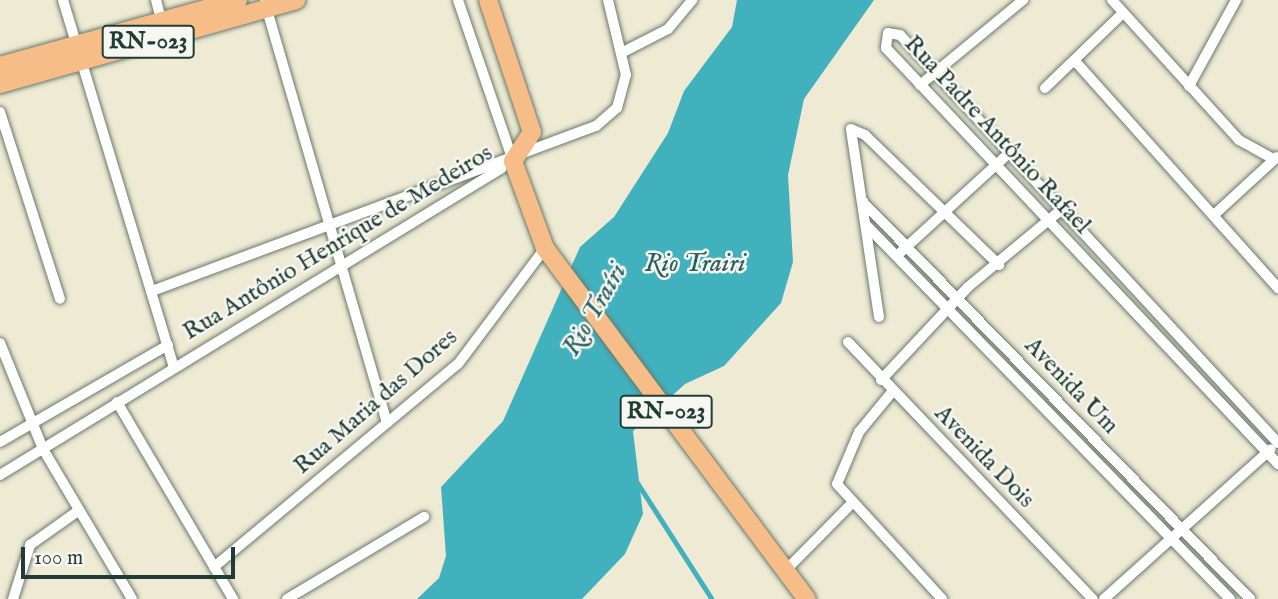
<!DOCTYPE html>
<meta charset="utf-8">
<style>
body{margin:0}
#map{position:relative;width:1278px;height:599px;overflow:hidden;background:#eeead3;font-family:"IM FELL English",serif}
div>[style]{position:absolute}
.water>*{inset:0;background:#42b1be}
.stream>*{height:4.5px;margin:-2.25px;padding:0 2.25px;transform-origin:2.25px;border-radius:2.25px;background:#42b1be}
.roads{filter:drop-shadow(0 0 2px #677a6c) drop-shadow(0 0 2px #677a6c)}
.street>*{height:10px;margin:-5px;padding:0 5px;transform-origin:5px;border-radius:5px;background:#fff}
.primary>*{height:18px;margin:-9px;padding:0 9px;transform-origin:9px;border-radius:9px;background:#f7bd88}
span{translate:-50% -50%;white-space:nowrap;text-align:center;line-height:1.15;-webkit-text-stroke:5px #f6f6f2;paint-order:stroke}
.shield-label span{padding:2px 5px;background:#f6f6f2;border:2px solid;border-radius:5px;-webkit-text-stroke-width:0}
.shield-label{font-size:23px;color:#1f3d34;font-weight:700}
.street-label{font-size:24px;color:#1f3d34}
.water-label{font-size:26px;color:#2a605d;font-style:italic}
.scale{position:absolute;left:21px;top:547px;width:214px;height:32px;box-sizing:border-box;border:4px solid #1f3d34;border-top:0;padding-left:9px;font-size:21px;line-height:24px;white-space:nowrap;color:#1f3d34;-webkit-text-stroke:5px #f6f6f2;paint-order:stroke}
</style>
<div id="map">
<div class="water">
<div style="clip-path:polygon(737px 0,874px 0,804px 99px,788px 175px,793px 262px,781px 303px,724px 366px,685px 384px,633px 431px,643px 514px,625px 554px,582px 599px,417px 599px,439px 578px,446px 556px,441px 487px,503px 421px,580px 247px,614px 217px,668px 133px,684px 91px,732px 27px)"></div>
</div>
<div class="stream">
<div style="left:637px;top:482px;width:139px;rotate:57.3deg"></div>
</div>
<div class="roads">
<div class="street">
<div style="left:63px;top:0;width:383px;rotate:73.2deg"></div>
<div style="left:156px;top:0;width:25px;rotate:76deg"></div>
<div style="left:458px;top:0;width:170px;rotate:71.1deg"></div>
<div style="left:1112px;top:0;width:189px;rotate:47.8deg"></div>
<div style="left:1239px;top:140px;width:39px;rotate:29deg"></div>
<div style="left:265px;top:3px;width:437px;rotate:73.8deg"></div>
<div style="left:625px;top:51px;width:48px;rotate:-27.1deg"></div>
<div style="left:668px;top:29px;width:38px;rotate:-50deg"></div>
<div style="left:1075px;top:61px;width:305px;rotate:48.2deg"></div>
<div style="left:920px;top:85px;width:134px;rotate:-39.5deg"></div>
<div style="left:1189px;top:86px;width:98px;rotate:-61.3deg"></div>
<div style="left:1045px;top:88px;width:108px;rotate:-43.9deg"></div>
<div style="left:0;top:112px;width:196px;rotate:72.2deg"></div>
<div style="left:862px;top:201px;width:556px;rotate:45.73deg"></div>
<div style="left:1215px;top:214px;width:84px;rotate:-42.6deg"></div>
<div style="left:866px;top:225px;width:522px;rotate:45.78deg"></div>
<div style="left:901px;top:252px;width:148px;rotate:-42.5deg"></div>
<div style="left:152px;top:291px;width:474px;rotate:-20.4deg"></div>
<div style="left:596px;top:126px;width:28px;rotate:-41deg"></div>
<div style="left:617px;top:108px;width:34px;rotate:-75deg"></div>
<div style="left:626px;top:75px;width:77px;rotate:-103.5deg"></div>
<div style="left:879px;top:317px;width:190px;rotate:-98.5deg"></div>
<div style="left:851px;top:129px;width:15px;rotate:23deg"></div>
<div style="left:865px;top:135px;width:187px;rotate:44.1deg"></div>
<div style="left:848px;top:342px;width:355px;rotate:46.4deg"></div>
<div style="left:0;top:343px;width:114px;rotate:67.9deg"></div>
<div style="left:43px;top:449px;width:174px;rotate:59.3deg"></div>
<div style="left:881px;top:380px;width:127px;rotate:-46.9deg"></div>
<div style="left:968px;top:287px;width:122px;rotate:-39.7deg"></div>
<div style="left:892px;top:392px;width:52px;rotate:129.5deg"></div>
<div style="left:859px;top:432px;width:56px;rotate:112.9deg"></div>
<div style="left:837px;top:484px;width:156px;rotate:47.6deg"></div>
<div style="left:117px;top:402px;width:229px;rotate:59.5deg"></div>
<div style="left:0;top:442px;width:194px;rotate:-30deg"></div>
<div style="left:1278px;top:443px;width:556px;rotate:-132.81deg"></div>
<div style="left:900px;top:35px;width:12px;rotate:-171deg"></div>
<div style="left:888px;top:33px;width:15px;rotate:98deg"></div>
<div style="left:886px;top:48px;width:572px;rotate:46.7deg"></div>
<div style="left:0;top:475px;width:588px;rotate:-31.45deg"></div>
<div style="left:214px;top:567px;width:317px;rotate:-39.8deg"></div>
<div style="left:458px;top:364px;width:145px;rotate:-53.1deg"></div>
<div style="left:786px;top:570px;width:91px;rotate:-45.4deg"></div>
<div style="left:13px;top:599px;width:57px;rotate:-72.5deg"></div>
<div style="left:30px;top:545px;width:59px;rotate:-35.3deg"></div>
<div style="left:287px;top:599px;width:160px;rotate:-30.9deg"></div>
<div style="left:1104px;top:599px;width:224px;rotate:-41.9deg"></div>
</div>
<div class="primary">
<div style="left:488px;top:0;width:139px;rotate:71.6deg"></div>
<div style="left:532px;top:132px;width:35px;rotate:123deg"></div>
<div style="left:513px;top:161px;width:93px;rotate:69.8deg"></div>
<div style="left:545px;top:248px;width:438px;rotate:53.3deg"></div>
<div style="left:0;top:66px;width:247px;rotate:-15.5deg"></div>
<div style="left:0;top:84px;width:308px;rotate:-15.8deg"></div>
</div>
</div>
<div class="shield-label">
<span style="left:148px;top:42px">RN-023</span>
<span style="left:666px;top:412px">RN-023</span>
</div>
<div class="street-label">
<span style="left:997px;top:135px;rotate:47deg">Rua Padre Antônio Rafael</span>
<span style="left:338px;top:243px;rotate:-31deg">Rua Antônio Henrique de Medeiros</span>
<span style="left:1071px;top:386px;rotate:46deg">Avenida Um</span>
<span style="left:376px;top:402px;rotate:-41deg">Rua Maria das Dores</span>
<span style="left:984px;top:457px;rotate:46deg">Avenida Dois</span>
</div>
<div class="water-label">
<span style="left:695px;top:264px">Rio Trairi</span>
<span style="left:595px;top:310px;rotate:-60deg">Rio Traíri</span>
</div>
<div class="scale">100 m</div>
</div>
